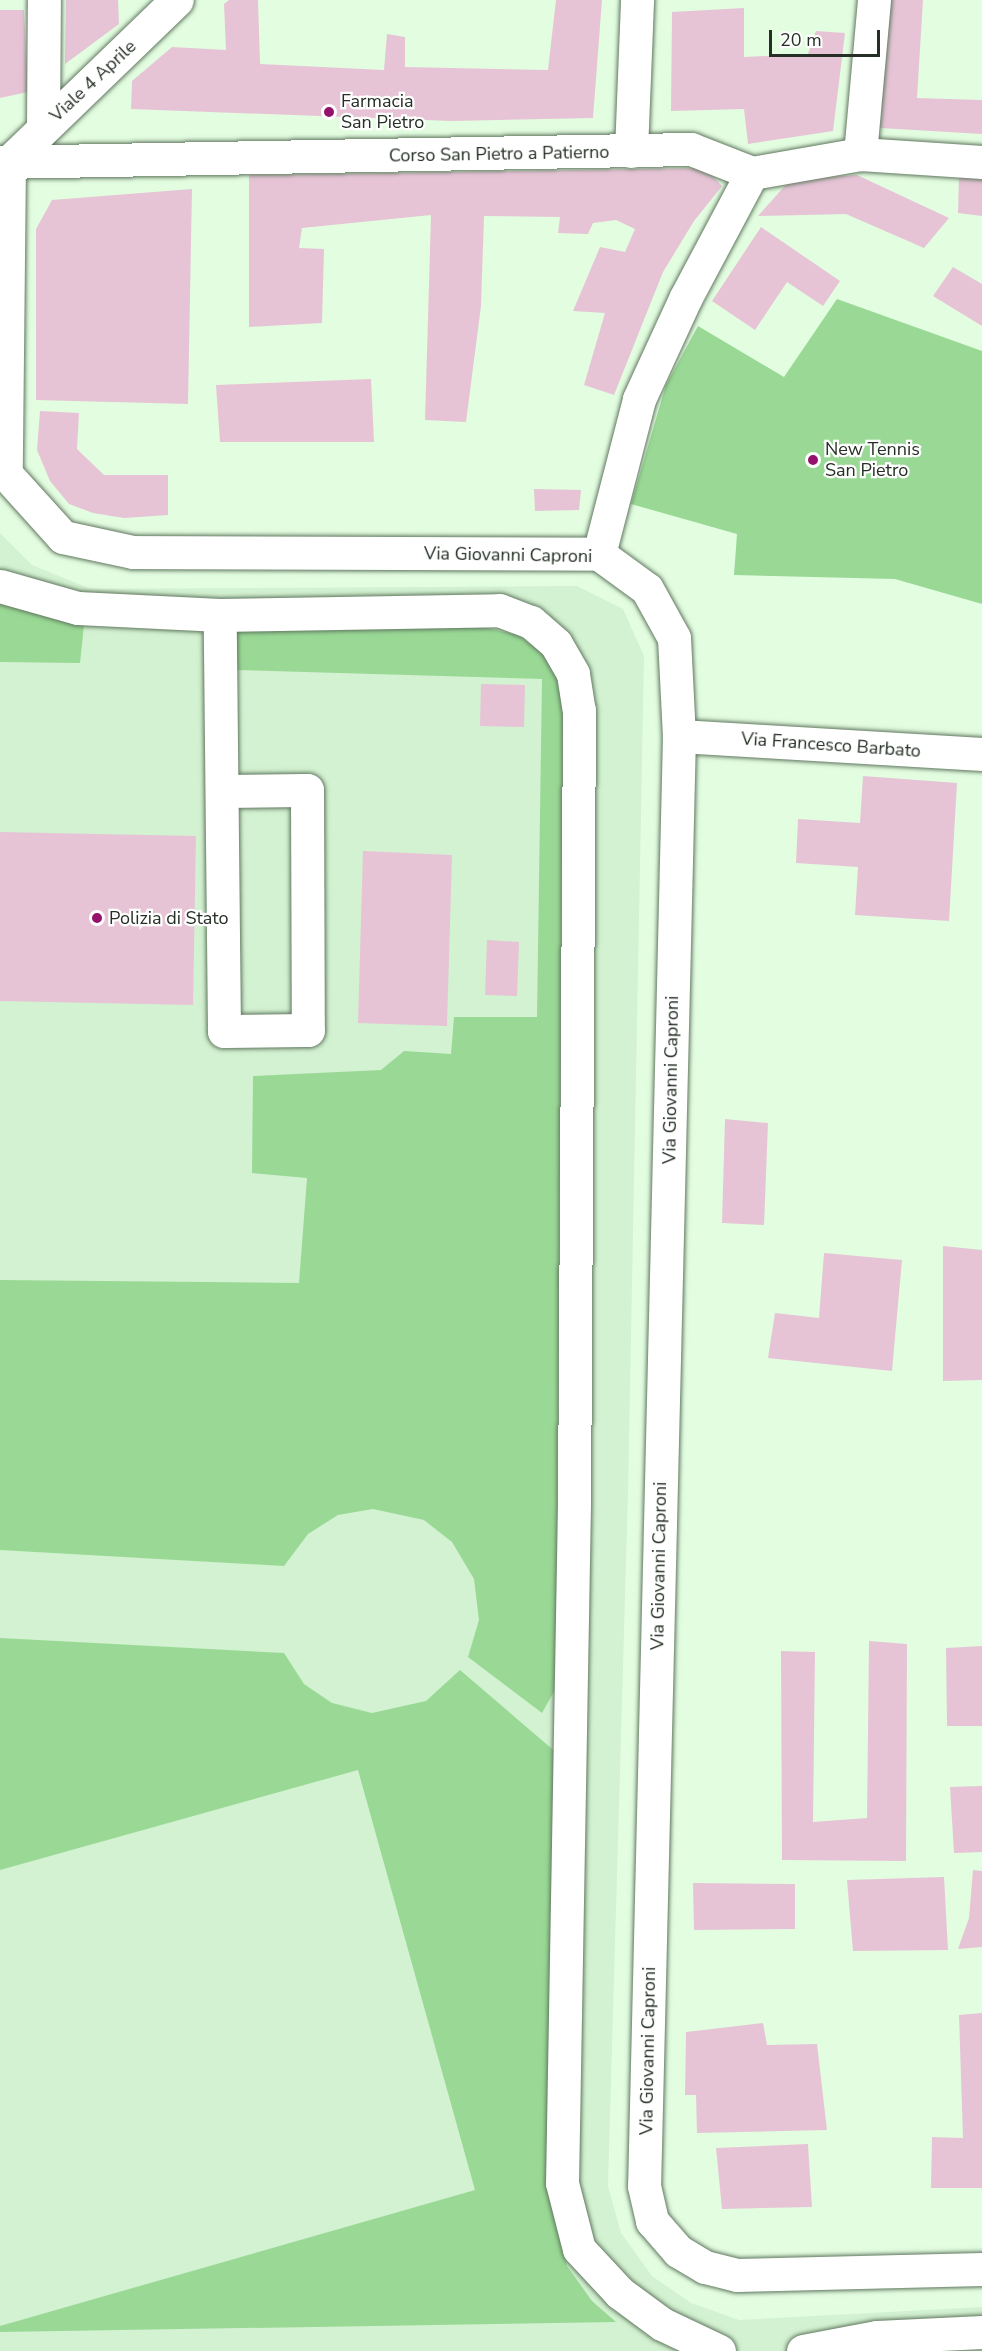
<!DOCTYPE html>
<style>
body{margin:0}
#map{position:relative;width:982px;height:2351px;overflow:hidden;background:#e3fde1;font-family:"Nunito Sans",sans-serif}
div>[style]{position:absolute}
.built>*{inset:0;background:#d3f2d1}
.green>*{inset:0;background:#99d995}
.building>*{inset:0;background:#e6c4d6}
.roads{filter:drop-shadow(0 0 2px #617860) drop-shadow(0 0 2px #617860)}
.minor>*{height:33px;margin:-16.5px;padding:0 16.5px;transform-origin:16.5px;border-radius:16.5px;background:#fff}
.dots>*{width:16px;height:16px;translate:-50% -50%;box-sizing:border-box;border:3px solid #fff;border-radius:50%}
span{translate:-50% -50%;white-space:nowrap;text-align:center;line-height:1.15;-webkit-text-stroke:4.5px #fff;paint-order:stroke}
.street-label{font-size:18px;color:#252f25}
.poi-label{font-size:18px;color:#252f25}
.left{translate:0 -50%;text-align:left}
.scale{position:absolute;left:769px;top:30px;width:111px;height:27px;box-sizing:border-box;border:3px solid #252f25;border-top:0;padding-left:8px;font-size:18px;line-height:21px;white-space:nowrap;color:#252f25;-webkit-text-stroke:4px #fff;paint-order:stroke}
</style>
<div id="map">
<div class="built">
<div style="clip-path:polygon(0 533px,32px 565px,91px 589px,577px 586px,623px 609px,644px 656px,628px 1493px,608px 2186px,621px 2233px,652px 2276px,691px 2303px,739px 2320px,982px 2307px,982px 2351px,0 2351px)"></div>
</div>
<div class="green">
<div style="clip-path:polygon(837px 299px,982px 351px,982px 604px,895px 579px,734px 575px,737px 534px,631px 504px,666px 385px,698px 326px,784px 377px)"></div>
<div style="clip-path:polygon(0 602px,84px 625px,80px 663px,0 662px)"></div>
<div style="clip-path:polygon(474px 625px,518px 635px,552px 661px,563px 681px,556px 1688px,542px 1713px,468px 1657px,479px 1620px,474px 1579px,452px 1542px,424px 1520px,373px 1509px,338px 1515px,308px 1534px,284px 1566px,0 1550px,0 1280px,299px 1283px,307px 1178px,252px 1173px,253px 1076px,381px 1070px,404px 1051px,451px 1054px,454px 1017px,537px 1017px,542px 679px,236px 670px,234px 630px)"></div>
<div style="clip-path:polygon(0 1638px,284px 1653px,304px 1684px,332px 1703px,372px 1713px,426px 1701px,460px 1670px,558px 1754px,554px 2190px,567px 2266px,592px 2301px,616px 2322px,0 2332px,0 2326px,475px 2190px,358px 1770px,0 1870px)"></div>
</div>
<div class="building">
<div style="clip-path:polygon(66px 0,118px 0,119px 24px,65px 64px)"></div>
<div style="clip-path:polygon(229px 0,258px 0,260px 64px,384px 70px,387px 34px,405px 37px,405px 67px,548px 70px,556px 0,602px 0,593px 118px,452px 121px,131px 109px,132px 81px,172px 47px,226px 50px,224px 4px)"></div>
<div style="clip-path:polygon(888px 0,923px 0,917px 98px,982px 100px,982px 134px,880px 128px)"></div>
<div style="clip-path:polygon(744px 8px,744px 57px,808px 54px,816px 31px,845px 33px,833px 131px,748px 144px,744px 109px,671px 111px,672px 12px)"></div>
<div style="clip-path:polygon(0 10px,24px 10px,28px 92px,0 98px)"></div>
<div style="clip-path:polygon(705px 168px,722px 186px,694px 221px,663px 272px,614px 395px,584px 385px,605px 313px,573px 311px,600px 247px,625px 252px,635px 229px,616px 220px,593px 223px,588px 234px,558px 233px,560px 217px,484px 216px,481px 306px,466px 422px,425px 420px,431px 215px,302px 228px,299px 248px,324px 249px,322px 323px,249px 327px,249px 175px)"></div>
<div style="clip-path:polygon(857px 175px,949px 218px,924px 248px,846px 214px,758px 216px,791px 179px)"></div>
<div style="clip-path:polygon(959px 176px,982px 178px,982px 216px,958px 213px)"></div>
<div style="clip-path:polygon(192px 189px,188px 404px,36px 400px,36px 229px,52px 200px)"></div>
<div style="clip-path:polygon(761px 227px,840px 281px,823px 306px,787px 282px,755px 330px,712px 301px)"></div>
<div style="clip-path:polygon(953px 267px,982px 284px,982px 326px,933px 296px)"></div>
<div style="clip-path:polygon(371px 379px,374px 442px,220px 442px,216px 385px)"></div>
<div style="clip-path:polygon(40px 411px,79px 413px,77px 449px,104px 475px,168px 475px,168px 515px,124px 518px,93px 513px,69px 504px,50px 481px,37px 450px)"></div>
<div style="clip-path:polygon(534px 489px,581px 490px,579px 510px,535px 511px)"></div>
<div style="clip-path:polygon(481px 684px,525px 685px,524px 727px,480px 726px)"></div>
<div style="clip-path:polygon(863px 776px,957px 783px,949px 921px,855px 915px,858px 867px,796px 863px,798px 819px,860px 823px)"></div>
<div style="clip-path:polygon(0 832px,196px 836px,193px 1005px,0 1001px)"></div>
<div style="clip-path:polygon(363px 851px,452px 855px,447px 1026px,358px 1023px)"></div>
<div style="clip-path:polygon(487px 940px,519px 942px,517px 996px,485px 995px)"></div>
<div style="clip-path:polygon(725px 1119px,768px 1123px,764px 1225px,722px 1223px)"></div>
<div style="clip-path:polygon(943px 1246px,982px 1250px,982px 1380px,943px 1381px)"></div>
<div style="clip-path:polygon(824px 1253px,902px 1260px,892px 1371px,768px 1358px,775px 1313px,819px 1318px)"></div>
<div style="clip-path:polygon(869px 1641px,907px 1644px,906px 1861px,782px 1860px,781px 1651px,815px 1652px,813px 1822px,867px 1818px)"></div>
<div style="clip-path:polygon(982px 1646px,982px 1726px,947px 1726px,946px 1648px)"></div>
<div style="clip-path:polygon(982px 1786px,982px 1852px,954px 1853px,950px 1787px)"></div>
<div style="clip-path:polygon(973px 1870px,982px 1871px,982px 1947px,958px 1949px,969px 1918px)"></div>
<div style="clip-path:polygon(944px 1877px,948px 1950px,853px 1951px,847px 1880px)"></div>
<div style="clip-path:polygon(693px 1883px,795px 1884px,795px 1929px,694px 1930px)"></div>
<div style="clip-path:polygon(982px 2013px,982px 2188px,931px 2188px,932px 2137px,963px 2138px,959px 2015px)"></div>
<div style="clip-path:polygon(763px 2023px,767px 2045px,817px 2044px,827px 2130px,697px 2133px,696px 2095px,685px 2095px,686px 2032px)"></div>
<div style="clip-path:polygon(808px 2144px,812px 2207px,722px 2209px,716px 2148px)"></div>
</div>
<div class="roads">
<div class="minor">
<div style="left:43px;top:128px;width:128px;rotate:-89.6deg"></div>
<div style="left:631px;top:151px;width:151px;rotate:-87.7deg"></div>
<div style="left:860px;top:154px;width:155px;rotate:-84.8deg"></div>
<div style="left:0;top:162px;width:691px;rotate:-1.08deg"></div>
<div style="left:691px;top:149px;width:66px;rotate:21.5deg"></div>
<div style="left:752px;top:173px;width:110px;rotate:-10deg"></div>
<div style="left:860px;top:154px;width:122px;rotate:3.8deg"></div>
<div style="left:9px;top:162px;width:312px;rotate:90.6deg"></div>
<div style="left:6px;top:474px;width:85px;rotate:47.9deg"></div>
<div style="left:63px;top:537px;width:72px;rotate:12.1deg"></div>
<div style="left:133px;top:552px;width:466px;rotate:0.2deg"></div>
<div style="left:599px;top:554px;width:59px;rotate:36.1deg"></div>
<div style="left:647px;top:589px;width:56px;rotate:61.1deg"></div>
<div style="left:674px;top:638px;width:98px;rotate:87.1deg"></div>
<div style="left:679px;top:736px;width:1450px;rotate:91.38deg"></div>
<div style="left:644px;top:2186px;width:36px;rotate:77deg"></div>
<div style="left:652px;top:2221px;width:40px;rotate:49deg"></div>
<div style="left:678px;top:2251px;width:31px;rotate:31deg"></div>
<div style="left:705px;top:2267px;width:33px;rotate:14deg"></div>
<div style="left:737px;top:2275px;width:245px;rotate:-1.4deg"></div>
<div style="left:9px;top:162px;width:233px;rotate:-44deg"></div>
<div style="left:599px;top:554px;width:160px;rotate:-75.5deg"></div>
<div style="left:639px;top:399px;width:112px;rotate:-65.3deg"></div>
<div style="left:686px;top:297px;width:140px;rotate:-62deg"></div>
<div style="left:0;top:586px;width:81px;rotate:15.8deg"></div>
<div style="left:78px;top:608px;width:142px;rotate:2.8deg"></div>
<div style="left:679px;top:736px;width:304px;rotate:3.4deg"></div>
<div style="left:222px;top:791px;width:85px;rotate:-0.7deg"></div>
<div style="left:307px;top:790px;width:240px;rotate:89.8deg"></div>
<div style="left:308px;top:1030px;width:84px;rotate:179.3deg"></div>
<div style="left:224px;top:1031px;width:416px;rotate:-90.6deg"></div>
<div style="left:220px;top:615px;width:279px;rotate:-1deg"></div>
<div style="left:499px;top:610px;width:34px;rotate:21deg"></div>
<div style="left:531px;top:622px;width:33px;rotate:41deg"></div>
<div style="left:556px;top:644px;width:34px;rotate:60deg"></div>
<div style="left:573px;top:674px;width:36px;rotate:81deg"></div>
<div style="left:579px;top:710px;width:794px;rotate:90.36deg"></div>
<div style="left:574px;top:1504px;width:679px;rotate:91.01deg"></div>
<div style="left:562px;top:2183px;width:68px;rotate:75.6deg"></div>
<div style="left:579px;top:2249px;width:60px;rotate:47deg"></div>
<div style="left:620px;top:2293px;width:52px;rotate:36.4deg"></div>
<div style="left:662px;top:2324px;width:63px;rotate:25.3deg"></div>
<div style="left:803px;top:2351px;width:75px;rotate:-10.7deg"></div>
<div style="left:877px;top:2337px;width:105px;rotate:-2.7deg"></div>
</div>
</div>
<div class="dots">
<div style="left:329px;top:112px;background:#94126b"></div>
<div style="left:813px;top:460px;background:#94126b"></div>
<div style="left:97px;top:918px;background:#94126b"></div>
</div>
<div class="street-label">
<span style="left:93px;top:81px;rotate:-43deg">Viale 4 Aprile</span>
<span style="left:499px;top:154px;rotate:-1deg">Corso San Pietro a Patierno</span>
<span style="left:508px;top:555px;rotate:1deg">Via Giovanni Caproni</span>
<span style="left:831px;top:745px;rotate:4deg">Via Francesco Barbato</span>
<span style="left:671px;top:1080px;rotate:-89deg">Via Giovanni Caproni</span>
<span style="left:659px;top:1566px;rotate:-89deg">Via Giovanni Caproni</span>
<span style="left:648px;top:2051px;rotate:-89deg">Via Giovanni Caproni</span>
</div>
<div class="poi-label">
<span class="left" style="left:341px;top:112px">Farmacia<br>San Pietro</span>
<span class="left" style="left:825px;top:460px">New Tennis<br>San Pietro</span>
<span class="left" style="left:109px;top:918px">Polizia di Stato</span>
</div>
<div class="scale">20 m</div>
</div>
